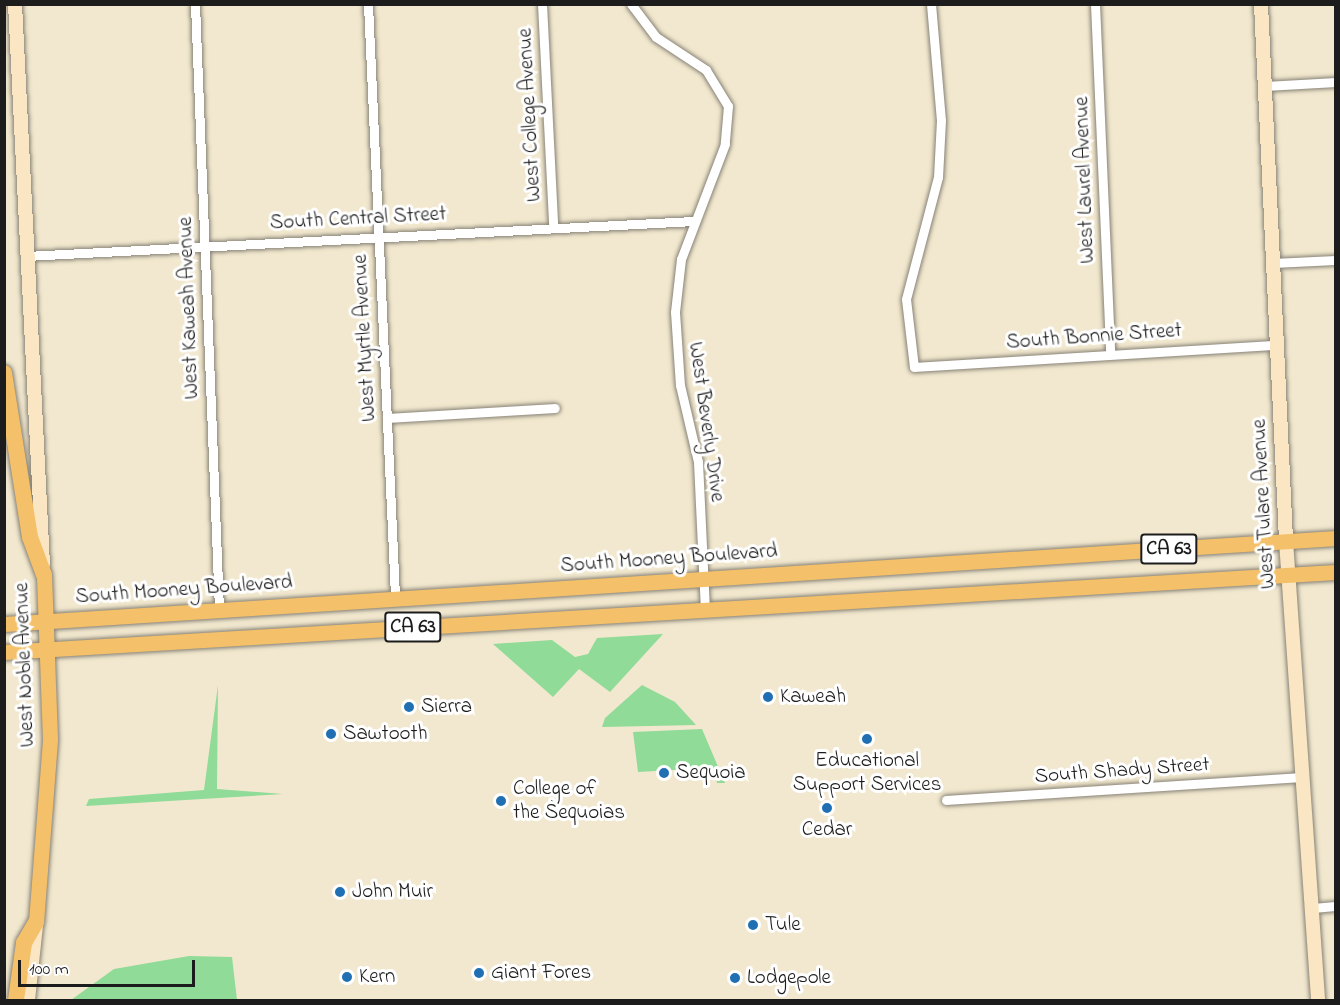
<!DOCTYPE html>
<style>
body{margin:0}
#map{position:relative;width:1340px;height:1005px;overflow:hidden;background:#f2e8cf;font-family:"Indie Flower",sans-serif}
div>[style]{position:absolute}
.green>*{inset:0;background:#8fdb97}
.roads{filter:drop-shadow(0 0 2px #878276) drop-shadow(0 0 2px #878276)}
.street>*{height:9px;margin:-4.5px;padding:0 4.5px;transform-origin:4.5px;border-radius:4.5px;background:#fff}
.secondary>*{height:14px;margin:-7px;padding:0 7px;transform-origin:7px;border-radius:7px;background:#fbe6c3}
.primary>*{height:15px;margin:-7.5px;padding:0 7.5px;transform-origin:7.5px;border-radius:7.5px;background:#f4c16a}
.highway>*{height:16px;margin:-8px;padding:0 8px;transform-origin:8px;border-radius:8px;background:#f4c16a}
.dots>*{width:16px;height:16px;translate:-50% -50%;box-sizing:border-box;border:3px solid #fff;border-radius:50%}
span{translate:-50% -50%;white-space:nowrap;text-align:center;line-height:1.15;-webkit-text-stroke:6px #fff;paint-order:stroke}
.shield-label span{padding:2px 4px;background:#fff;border:2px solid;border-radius:4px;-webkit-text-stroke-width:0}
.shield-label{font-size:20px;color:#1c1c1c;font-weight:700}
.street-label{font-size:21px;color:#1c1c1c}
.poi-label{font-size:21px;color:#1c1c1c}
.left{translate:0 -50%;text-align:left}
.frame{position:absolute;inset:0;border:6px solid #1c1c1c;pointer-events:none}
.scale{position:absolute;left:18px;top:960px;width:177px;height:27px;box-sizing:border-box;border:3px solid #1c1c1c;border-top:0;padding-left:8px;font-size:18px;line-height:21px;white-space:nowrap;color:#1c1c1c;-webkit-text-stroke:4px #fff;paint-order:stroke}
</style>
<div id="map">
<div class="green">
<div style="clip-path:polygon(663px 634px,610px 692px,579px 669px,553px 697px,493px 644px,552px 640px,575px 657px,588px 654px,597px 638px)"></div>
<div style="clip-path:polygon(218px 685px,217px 789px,283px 794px,86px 806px,89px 799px,204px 790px)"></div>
<div style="clip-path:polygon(642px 685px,675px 702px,696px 725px,602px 727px,605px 718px)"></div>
<div style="clip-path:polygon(702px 729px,725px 783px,717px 783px,716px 771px,708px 768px,638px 772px,633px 732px)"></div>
<div style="clip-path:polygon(189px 956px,232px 957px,237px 1000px,71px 1000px,114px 969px)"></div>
</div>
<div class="roads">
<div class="street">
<div style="left:195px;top:4px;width:605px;rotate:87.73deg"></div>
<div style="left:368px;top:4px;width:594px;rotate:87.39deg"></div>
<div style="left:542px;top:4px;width:220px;rotate:87.1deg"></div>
<div style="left:631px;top:4px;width:41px;rotate:52.9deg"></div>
<div style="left:656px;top:37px;width:60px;rotate:33.4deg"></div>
<div style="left:706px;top:70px;width:42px;rotate:58.6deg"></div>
<div style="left:728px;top:106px;width:38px;rotate:95deg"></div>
<div style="left:725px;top:144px;width:123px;rotate:110.9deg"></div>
<div style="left:681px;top:259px;width:53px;rotate:96.5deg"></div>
<div style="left:675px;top:312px;width:73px;rotate:86.1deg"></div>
<div style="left:680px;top:385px;width:79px;rotate:76.8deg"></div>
<div style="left:698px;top:462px;width:147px;rotate:87.3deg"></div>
<div style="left:931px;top:4px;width:116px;rotate:85.1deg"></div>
<div style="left:941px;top:120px;width:57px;rotate:93deg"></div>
<div style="left:938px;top:177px;width:126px;rotate:104.7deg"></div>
<div style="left:906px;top:299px;width:68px;rotate:83.3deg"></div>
<div style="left:914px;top:367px;width:363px;rotate:-3.5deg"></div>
<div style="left:1095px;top:4px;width:349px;rotate:87.5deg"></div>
<div style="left:1265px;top:86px;width:71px;rotate:-3.2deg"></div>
<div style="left:26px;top:256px;width:668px;rotate:-3deg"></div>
<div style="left:1272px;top:263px;width:64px;rotate:-2.7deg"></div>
<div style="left:387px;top:418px;width:168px;rotate:-3.4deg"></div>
<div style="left:946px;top:800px;width:356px;rotate:-3.7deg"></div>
<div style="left:1312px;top:908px;width:24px;rotate:-5deg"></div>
</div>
<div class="secondary">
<div style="left:15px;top:4px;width:561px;rotate:87.14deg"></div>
<div style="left:1261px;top:4px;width:538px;rotate:87.33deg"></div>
<div style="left:1286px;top:541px;width:460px;rotate:86deg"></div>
<div style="left:28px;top:1000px;width:75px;rotate:-83.9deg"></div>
</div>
<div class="primary">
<div style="left:4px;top:624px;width:1335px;rotate:-3.69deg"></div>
<div style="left:4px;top:652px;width:1334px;rotate:-3.44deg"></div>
<div style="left:36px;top:922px;width:184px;rotate:-85.6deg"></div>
<div style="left:50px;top:739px;width:164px;rotate:-92.1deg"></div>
</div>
<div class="highway">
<div style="left:4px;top:373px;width:166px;rotate:81deg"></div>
<div style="left:30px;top:537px;width:40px;rotate:69.8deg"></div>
<div style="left:16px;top:1000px;width:58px;rotate:-82deg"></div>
<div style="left:24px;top:943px;width:24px;rotate:-60deg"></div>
</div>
</div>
<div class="dots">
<div style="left:768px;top:697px;background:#1f6fb2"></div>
<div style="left:409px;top:707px;background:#1f6fb2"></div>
<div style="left:331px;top:734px;background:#1f6fb2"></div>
<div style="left:867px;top:739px;background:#1f6fb2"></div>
<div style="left:664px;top:773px;background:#1f6fb2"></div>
<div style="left:501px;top:801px;background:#1f6fb2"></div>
<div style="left:827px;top:808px;background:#1f6fb2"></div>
<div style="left:340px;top:892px;background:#1f6fb2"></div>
<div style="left:753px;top:925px;background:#1f6fb2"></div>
<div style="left:479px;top:973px;background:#1f6fb2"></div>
<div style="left:347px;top:977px;background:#1f6fb2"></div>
<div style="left:735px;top:978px;background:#1f6fb2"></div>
</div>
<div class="shield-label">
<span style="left:1169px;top:549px">CA 63</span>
<span style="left:413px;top:627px">CA 63</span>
</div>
<div class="street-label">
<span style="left:530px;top:115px;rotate:-93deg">West College Avenue</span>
<span style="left:1085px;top:180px;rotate:-92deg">West Laurel Avenue</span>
<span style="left:358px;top:219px;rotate:-3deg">South Central Street</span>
<span style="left:189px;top:308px;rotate:-92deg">West Kaweah Avenue</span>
<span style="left:1094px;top:337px;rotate:-4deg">South Bonnie Street</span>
<span style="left:365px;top:338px;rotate:-93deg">West Myrtle Avenue</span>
<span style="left:706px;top:422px;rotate:82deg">West Beverly Drive</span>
<span style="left:1264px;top:504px;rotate:-93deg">West Tulare Avenue</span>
<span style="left:669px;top:559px;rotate:-4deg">South Mooney Boulevard</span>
<span style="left:184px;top:590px;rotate:-4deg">South Mooney Boulevard</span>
<span style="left:25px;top:665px;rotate:-92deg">West Noble Avenue</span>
<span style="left:1122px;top:771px;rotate:-4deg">South Shady Street</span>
</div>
<div class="poi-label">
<span class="left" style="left:780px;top:697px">Kaweah</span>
<span class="left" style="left:421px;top:707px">Sierra</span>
<span class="left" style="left:343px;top:734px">Sawtooth</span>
<span style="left:867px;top:773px">Educational<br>Support Services</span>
<span class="left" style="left:676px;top:773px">Sequoia</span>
<span class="left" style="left:513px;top:801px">College of<br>the Sequoias</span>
<span style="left:827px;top:830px">Cedar</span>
<span class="left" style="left:352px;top:892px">John Muir</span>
<span class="left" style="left:765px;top:925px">Tule</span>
<span class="left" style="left:491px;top:973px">Giant Fores</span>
<span class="left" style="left:359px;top:977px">Kern</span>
<span class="left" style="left:747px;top:978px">Lodgepole</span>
</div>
<div class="frame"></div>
<div class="scale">100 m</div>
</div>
